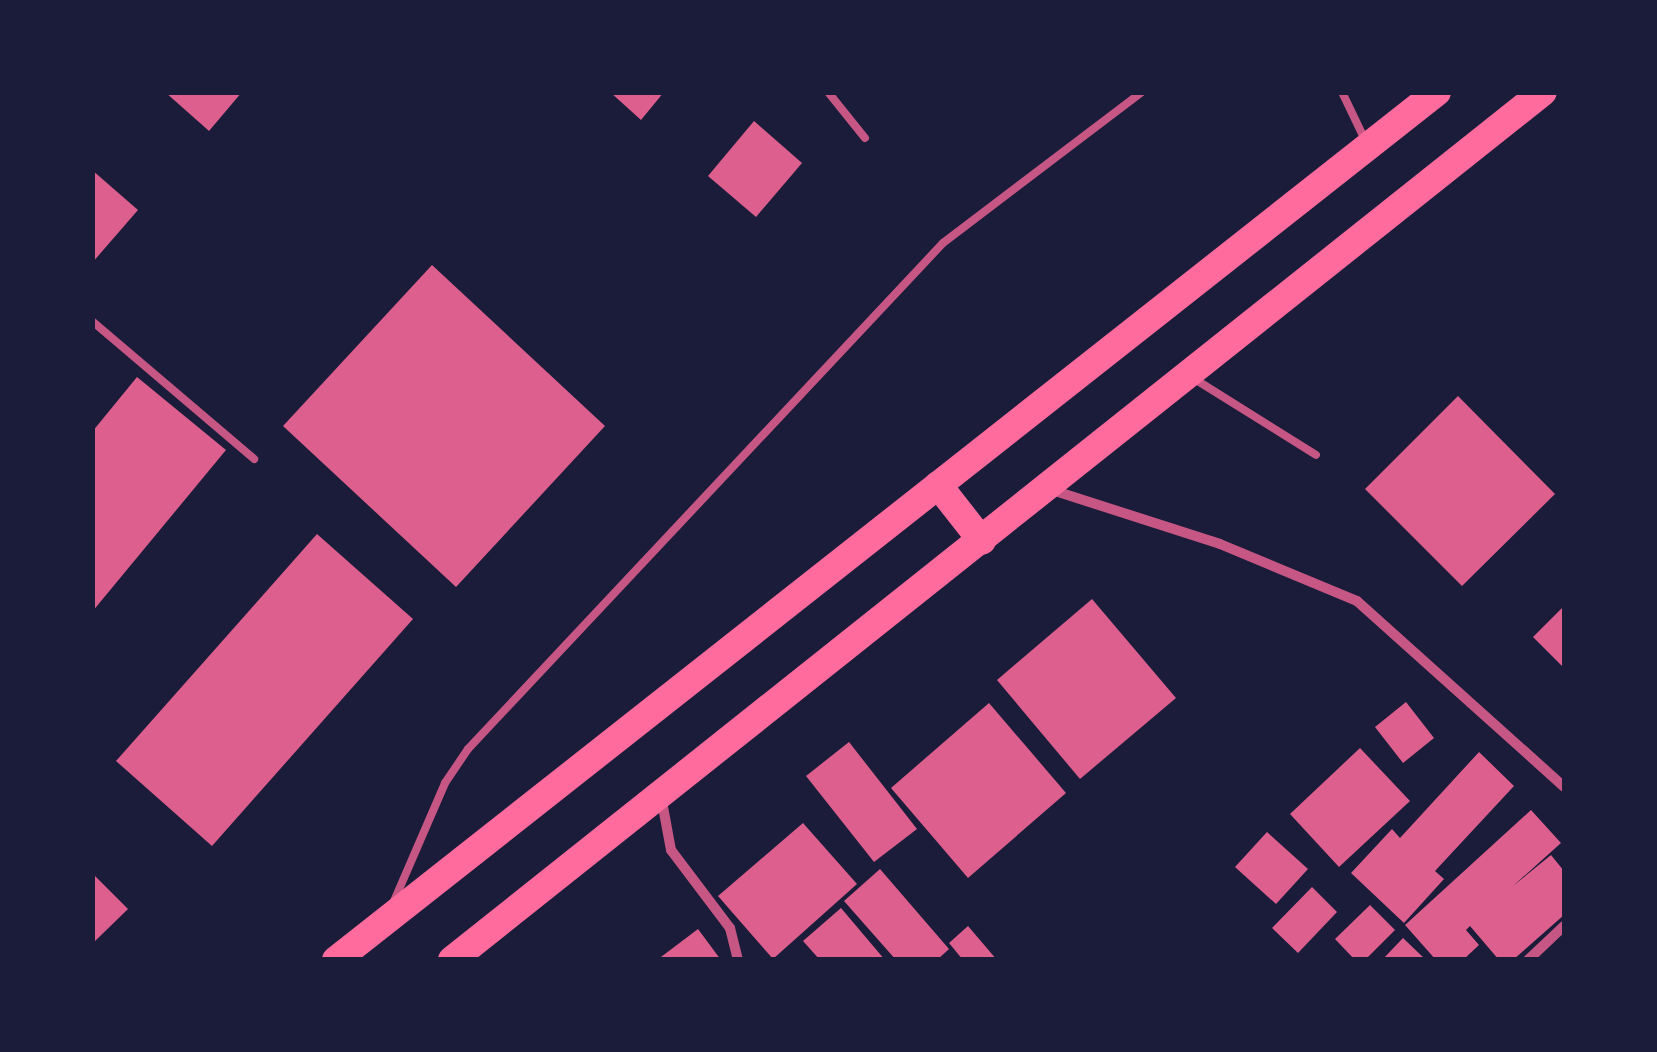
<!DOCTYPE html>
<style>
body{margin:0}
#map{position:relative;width:1657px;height:1052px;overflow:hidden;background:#1b1b3a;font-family:"Work Sans",sans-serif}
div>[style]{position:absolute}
.building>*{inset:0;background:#dd5f8e}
.service>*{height:8px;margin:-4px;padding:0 4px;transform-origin:4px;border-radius:4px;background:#c65784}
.minor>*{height:10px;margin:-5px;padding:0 5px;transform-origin:5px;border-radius:5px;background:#c65784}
.trunk>*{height:28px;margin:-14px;padding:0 14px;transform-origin:14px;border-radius:14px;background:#ff6b9d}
span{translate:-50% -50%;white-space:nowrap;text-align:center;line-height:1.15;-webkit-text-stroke:8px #1b1b3a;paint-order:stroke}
.frame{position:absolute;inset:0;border:95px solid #1b1b3a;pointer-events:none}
</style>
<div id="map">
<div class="building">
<div style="clip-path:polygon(165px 92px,242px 92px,209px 131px)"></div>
<div style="clip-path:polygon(610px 92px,664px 92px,641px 120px)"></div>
<div style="clip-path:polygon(754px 121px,802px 163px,756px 217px,708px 176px)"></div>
<div style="clip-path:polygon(92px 170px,138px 210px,92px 263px)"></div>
<div style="clip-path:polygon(432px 265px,605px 426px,456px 587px,283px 426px)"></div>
<div style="clip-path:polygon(137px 377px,226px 450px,92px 612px,92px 432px)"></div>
<div style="clip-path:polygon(1458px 396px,1555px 494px,1462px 586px,1365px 489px)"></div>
<div style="clip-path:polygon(317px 534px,413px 619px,212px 846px,116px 761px)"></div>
<div style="clip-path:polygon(1092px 599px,1176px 698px,1080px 779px,997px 680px)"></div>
<div style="clip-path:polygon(1564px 606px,1564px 668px,1533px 637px)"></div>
<div style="clip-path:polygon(1406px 702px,1434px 738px,1403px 763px,1375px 727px)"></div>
<div style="clip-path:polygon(989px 703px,1066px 793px,968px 878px,891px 788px)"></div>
<div style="clip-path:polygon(849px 742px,917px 829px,874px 862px,806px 776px)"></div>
<div style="clip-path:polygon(1360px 748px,1410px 801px,1339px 867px,1290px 814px)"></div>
<div style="clip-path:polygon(1479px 752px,1514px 786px,1435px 871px,1444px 879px,1404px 923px,1351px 873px,1392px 829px,1400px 838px)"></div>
<div style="clip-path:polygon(1531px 810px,1561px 843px,1513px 886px,1551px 855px,1564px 871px,1564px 915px,1513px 960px,1499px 960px,1470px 926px,1466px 930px,1479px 945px,1463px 960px,1436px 960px,1405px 925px)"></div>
<div style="clip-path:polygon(803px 823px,857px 884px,773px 959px,718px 896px)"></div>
<div style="clip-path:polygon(1267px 832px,1308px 869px,1276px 904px,1235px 867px)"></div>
<div style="clip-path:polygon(880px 869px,949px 949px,937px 960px,896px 960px,844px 901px)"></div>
<div style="clip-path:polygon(92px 873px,128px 909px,92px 944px)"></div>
<div style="clip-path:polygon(1312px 887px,1337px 912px,1298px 953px,1272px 928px)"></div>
<div style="clip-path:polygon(1370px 905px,1395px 930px,1365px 960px,1355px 960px,1335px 939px)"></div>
<div style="clip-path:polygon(841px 908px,885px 960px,820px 960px,803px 941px)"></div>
<div style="clip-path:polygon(968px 926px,997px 960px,963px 960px,949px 943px)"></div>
<div style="clip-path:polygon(698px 929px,721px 960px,657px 960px)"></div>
<div style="clip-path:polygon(1403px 938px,1426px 960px,1382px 960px)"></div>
</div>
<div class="service">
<div style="left:828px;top:92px;width:59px;rotate:51.2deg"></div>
<div style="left:1342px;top:92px;width:53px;rotate:64.4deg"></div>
<div style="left:92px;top:321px;width:213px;rotate:40.4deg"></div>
<div style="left:1193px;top:378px;width:145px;rotate:32deg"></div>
<div style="left:394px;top:901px;width:129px;rotate:-66.6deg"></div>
<div style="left:445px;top:783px;width:41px;rotate:-55.9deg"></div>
<div style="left:468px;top:749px;width:694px;rotate:-46.81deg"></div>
<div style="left:943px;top:243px;width:250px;rotate:-37.2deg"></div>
</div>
<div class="minor">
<div style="left:1052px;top:490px;width:176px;rotate:17.8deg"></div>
<div style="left:1220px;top:544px;width:148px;rotate:22.6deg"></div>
<div style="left:1357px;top:601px;width:278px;rotate:41.9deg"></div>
<div style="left:661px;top:796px;width:55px;rotate:79.5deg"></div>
<div style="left:671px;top:850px;width:98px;rotate:52.9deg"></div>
<div style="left:730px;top:928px;width:33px;rotate:76deg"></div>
<div style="left:1528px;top:960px;width:50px;rotate:-43.4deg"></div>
</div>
<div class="trunk">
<div style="left:938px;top:485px;width:71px;rotate:51.8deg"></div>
<div style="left:336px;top:960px;width:1402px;rotate:-38.25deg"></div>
<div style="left:452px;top:960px;width:1394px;rotate:-38.51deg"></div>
</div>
<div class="frame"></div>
</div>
